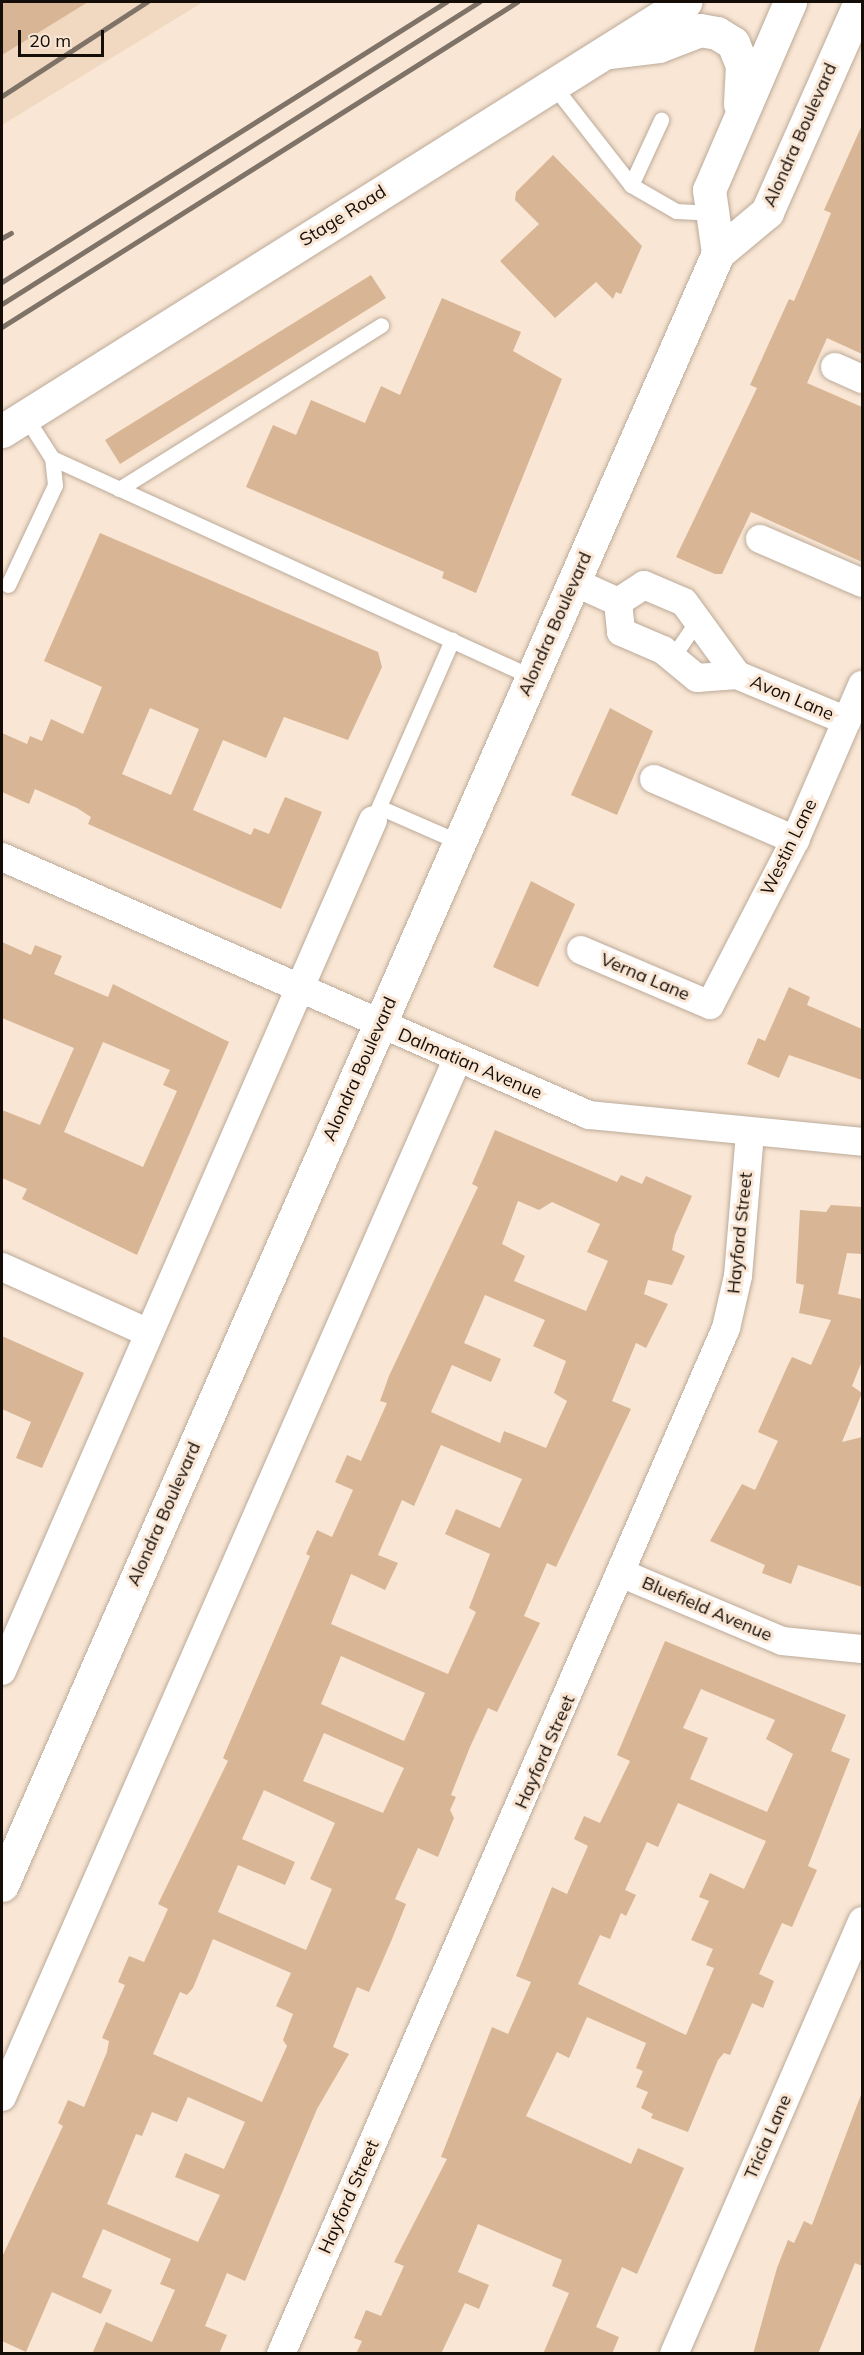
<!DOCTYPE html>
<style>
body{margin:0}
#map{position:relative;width:864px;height:2355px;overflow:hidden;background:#f9e6d4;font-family:Mulish,sans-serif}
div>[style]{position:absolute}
.built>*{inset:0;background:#f0d8c1}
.building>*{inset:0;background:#d8b695}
.roads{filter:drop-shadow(0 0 2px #bcaa99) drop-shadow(0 0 2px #bcaa99)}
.lane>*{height:15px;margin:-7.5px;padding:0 7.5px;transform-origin:7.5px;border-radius:7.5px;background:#fff}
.street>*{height:28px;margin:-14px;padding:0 14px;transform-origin:14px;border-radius:14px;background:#fff}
.secondary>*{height:33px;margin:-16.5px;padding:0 16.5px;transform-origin:16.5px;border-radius:16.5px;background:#fff}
.rail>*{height:4.5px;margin:-2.25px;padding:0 2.25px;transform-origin:2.25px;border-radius:2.25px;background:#7f7267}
span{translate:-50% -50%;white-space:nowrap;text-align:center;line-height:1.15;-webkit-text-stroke:6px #f9e6d4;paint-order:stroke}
.street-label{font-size:18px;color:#140d08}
.frame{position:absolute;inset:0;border:3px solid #140d08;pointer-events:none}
.scale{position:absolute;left:18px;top:30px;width:86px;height:27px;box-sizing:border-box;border:3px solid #140d08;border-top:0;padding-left:8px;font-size:18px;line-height:21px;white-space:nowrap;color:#140d08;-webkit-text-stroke:4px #f9e6d4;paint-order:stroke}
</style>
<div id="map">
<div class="built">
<div style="clip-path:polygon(2px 2px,203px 2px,2px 125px)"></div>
</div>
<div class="building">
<div style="clip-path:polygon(2px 2px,88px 2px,2px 55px)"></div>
<div style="clip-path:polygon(862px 125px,862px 354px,827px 338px,807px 383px,862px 407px,862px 562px,751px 512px,722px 574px,715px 574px,676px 557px,757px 388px,750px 385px,789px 299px,794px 301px,815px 252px,831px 213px,824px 210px)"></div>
<div style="clip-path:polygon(553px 155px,642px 246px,621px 294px,616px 292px,613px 299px,596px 282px,555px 318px,500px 261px,539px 224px,515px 200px,516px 192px)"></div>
<div style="clip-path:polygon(371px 275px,386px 298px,120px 464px,105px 440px)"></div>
<div style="clip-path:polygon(442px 298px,521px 332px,513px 351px,562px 379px,476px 593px,442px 578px,444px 572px,246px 487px,273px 425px,296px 435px,311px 400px,365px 423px,381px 386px,400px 395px)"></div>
<div style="clip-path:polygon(evenodd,100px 533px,378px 652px,382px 667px,348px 740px,284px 717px,266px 758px,223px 740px,193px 810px,251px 835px,254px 828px,269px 834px,285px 797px,322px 812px,281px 909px,88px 824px,91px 817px,77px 808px,35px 789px,29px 804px,2px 792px,2px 733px,27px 744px,30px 736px,42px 741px,51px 719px,83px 734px,102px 687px,44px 661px,100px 533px,150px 708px,199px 729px,171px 795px,122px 774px,150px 708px)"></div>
<div style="clip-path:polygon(610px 708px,653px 731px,617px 815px,571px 795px)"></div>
<div style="clip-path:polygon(531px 881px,575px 904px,538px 987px,493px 967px)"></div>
<div style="clip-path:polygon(evenodd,2px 942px,31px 955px,35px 945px,62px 956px,54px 974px,108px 997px,113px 984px,229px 1042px,137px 1255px,22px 1199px,27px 1189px,2px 1178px,2px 1110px,40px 1125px,74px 1048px,2px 1018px,2px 942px,103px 1042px,170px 1070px,163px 1085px,177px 1091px,143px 1167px,64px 1132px,103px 1042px)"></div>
<div style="clip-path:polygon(789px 987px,810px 997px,807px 1005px,862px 1029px,862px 1080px,789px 1055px,779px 1078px,747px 1064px,758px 1038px,765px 1041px)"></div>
<div style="clip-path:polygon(evenodd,495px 1130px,617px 1182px,621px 1175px,642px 1184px,646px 1176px,692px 1196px,675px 1235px,672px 1250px,685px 1256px,672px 1285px,648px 1280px,644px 1294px,668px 1304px,646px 1348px,636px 1343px,612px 1401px,631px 1409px,556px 1567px,547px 1563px,524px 1616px,540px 1623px,497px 1712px,488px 1708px,470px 1747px,451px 1795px,456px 1797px,450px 1810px,454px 1818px,438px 1857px,418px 1848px,395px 1899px,406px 1904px,392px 1939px,369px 1992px,357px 1987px,333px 2047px,349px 2054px,317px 2109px,245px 2281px,227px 2273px,205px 2326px,227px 2335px,219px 2354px,92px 2354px,106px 2322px,152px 2342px,175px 2290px,160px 2284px,171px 2259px,103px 2229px,82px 2277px,112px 2290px,101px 2314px,52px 2292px,26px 2352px,2px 2341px,2px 2257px,63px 2126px,58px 2123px,68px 2100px,84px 2107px,107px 2052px,109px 2041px,102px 2038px,125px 1985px,118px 1982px,129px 1956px,144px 1962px,168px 1909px,158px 1904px,228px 1761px,223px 1758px,310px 1556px,306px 1554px,317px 1530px,332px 1537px,353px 1490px,335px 1482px,347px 1455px,361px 1461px,387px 1403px,380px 1401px,389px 1376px,478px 1187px,472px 1184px,495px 1130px,518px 1201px,539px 1210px,552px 1202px,600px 1224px,587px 1252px,608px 1261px,586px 1311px,514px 1281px,525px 1256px,502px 1244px,518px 1201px,495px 1130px,485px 1295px,545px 1320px,533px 1346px,566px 1361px,554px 1393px,567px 1401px,546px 1448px,504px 1431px,500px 1443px,431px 1412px,452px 1365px,491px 1382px,501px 1359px,464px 1343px,485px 1295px,495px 1130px,441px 1445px,522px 1479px,500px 1528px,456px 1509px,445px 1534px,490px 1554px,469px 1608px,476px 1612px,448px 1674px,331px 1624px,351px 1574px,385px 1590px,398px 1563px,378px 1555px,402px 1500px,414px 1506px,441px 1445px,495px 1130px,341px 1656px,425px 1693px,404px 1741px,321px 1704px,341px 1656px,495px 1130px,324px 1733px,404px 1768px,383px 1813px,303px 1781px,324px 1733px,495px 1130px,264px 1790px,335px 1823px,310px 1879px,332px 1889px,306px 1950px,218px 1912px,238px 1865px,285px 1885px,295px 1862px,242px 1839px,264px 1790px,495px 1130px,213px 1939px,291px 1973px,276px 2006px,293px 2014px,283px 2040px,287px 2046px,262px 2102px,153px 2054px,180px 1992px,187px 1995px,193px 1988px,213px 1939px,495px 1130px,188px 2097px,245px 2122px,224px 2169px,185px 2153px,175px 2177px,220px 2195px,198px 2242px,107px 2204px,136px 2134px,142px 2136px,152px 2112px,177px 2122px,188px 2097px)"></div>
<div style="clip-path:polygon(831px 1205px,862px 1207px,861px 1254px,847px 1253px,838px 1294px,862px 1299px,862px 1361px,852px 1386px,862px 1393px,842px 1442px,862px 1437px,862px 1587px,798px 1565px,791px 1584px,762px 1573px,765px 1565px,710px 1541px,742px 1484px,755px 1490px,778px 1441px,758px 1432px,787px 1367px,792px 1357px,811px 1365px,831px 1320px,799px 1313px,804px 1285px,796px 1283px,800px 1210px,826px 1212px)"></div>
<div style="clip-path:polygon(2px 1336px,84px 1373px,42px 1468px,16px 1458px,31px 1422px,2px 1409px)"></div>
<div style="clip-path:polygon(evenodd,665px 1641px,846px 1715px,831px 1751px,850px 1759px,808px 1866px,817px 1870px,792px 1927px,782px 1923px,759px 1974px,774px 1981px,763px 2008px,752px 2003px,730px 2055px,724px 2053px,718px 2060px,688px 2132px,651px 2118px,653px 2114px,641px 2108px,648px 2092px,636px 2087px,643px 2071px,636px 2068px,646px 2043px,587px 2017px,569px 2058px,557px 2052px,526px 2116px,631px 2164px,638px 2148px,684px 2168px,637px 2274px,622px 2267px,596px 2327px,619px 2337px,612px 2354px,543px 2354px,569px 2293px,552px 2286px,562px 2260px,478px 2224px,458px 2272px,489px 2285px,479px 2309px,465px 2303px,441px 2354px,356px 2354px,362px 2341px,354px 2338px,366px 2310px,381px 2316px,404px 2266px,394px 2262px,447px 2159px,441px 2157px,492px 2027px,508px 2034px,531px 1982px,516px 1976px,552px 1887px,567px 1894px,588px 1846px,574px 1839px,584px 1816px,600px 1823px,630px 1761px,617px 1755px,665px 1641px,701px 1689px,775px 1720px,766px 1739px,793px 1754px,767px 1812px,690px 1779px,708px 1738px,683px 1728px,701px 1689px,665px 1641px,678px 1803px,766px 1841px,744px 1889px,710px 1873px,699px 1897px,709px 1901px,691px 1940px,713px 1949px,706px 1965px,714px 1968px,686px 2035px,578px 1984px,600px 1935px,610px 1939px,621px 1913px,626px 1916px,636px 1895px,625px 1890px,647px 1842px,658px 1847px,678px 1803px)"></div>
<div style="clip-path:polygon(862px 2092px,862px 2266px,855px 2263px,818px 2354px,753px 2354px,777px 2268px,788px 2240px,794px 2243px,804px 2221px,812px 2225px)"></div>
</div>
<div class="roads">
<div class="lane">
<div style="left:553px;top:85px;width:127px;rotate:52deg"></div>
<div style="left:631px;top:185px;width:52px;rotate:30deg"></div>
<div style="left:676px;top:211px;width:36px;rotate:3deg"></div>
<div style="left:631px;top:185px;width:72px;rotate:-65.2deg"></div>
<div style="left:25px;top:416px;width:50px;rotate:57.3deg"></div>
<div style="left:52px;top:458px;width:528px;rotate:24.52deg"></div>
<div style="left:119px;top:489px;width:309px;rotate:-32deg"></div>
<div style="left:8px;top:585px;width:110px;rotate:-64.8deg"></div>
<div style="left:55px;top:485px;width:27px;rotate:-96deg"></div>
<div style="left:672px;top:658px;width:45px;rotate:-56deg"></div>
<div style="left:379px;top:807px;width:87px;rotate:23.6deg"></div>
<div style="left:373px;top:820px;width:197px;rotate:-66.3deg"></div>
</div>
<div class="street">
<div style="left:835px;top:367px;width:30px;rotate:24deg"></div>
<div style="left:760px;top:539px;width:111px;rotate:23.3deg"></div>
<div style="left:574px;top:582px;width:48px;rotate:24.4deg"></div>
<div style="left:618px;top:602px;width:30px;rotate:84deg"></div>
<div style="left:621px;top:632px;width:46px;rotate:23.2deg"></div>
<div style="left:663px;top:650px;width:44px;rotate:39.5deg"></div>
<div style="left:697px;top:678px;width:40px;rotate:-4.3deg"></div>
<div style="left:737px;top:675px;width:119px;rotate:22.7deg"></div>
<div style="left:618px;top:602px;width:31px;rotate:-33deg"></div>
<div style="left:644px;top:585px;width:43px;rotate:23deg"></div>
<div style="left:684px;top:602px;width:90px;rotate:54deg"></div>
<div style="left:654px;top:779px;width:154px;rotate:23.4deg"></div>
<div style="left:2px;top:857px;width:641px;rotate:23.73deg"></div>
<div style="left:589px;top:1115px;width:274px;rotate:5.6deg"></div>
<div style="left:581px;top:950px;width:140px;rotate:23.1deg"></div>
<div style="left:710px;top:1005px;width:186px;rotate:-62.7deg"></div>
<div style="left:795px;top:840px;width:169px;rotate:-66.6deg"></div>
<div style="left:2px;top:1267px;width:161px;rotate:24.2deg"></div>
<div style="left:623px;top:1574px;width:173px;rotate:22.8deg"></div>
<div style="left:782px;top:1641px;width:80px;rotate:5.7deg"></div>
<div style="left:2px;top:1671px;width:928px;rotate:-66.44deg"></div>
<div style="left:2px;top:2097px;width:1132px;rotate:-66.31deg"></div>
<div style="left:281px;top:2354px;width:1118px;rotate:-66.55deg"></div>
<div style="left:726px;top:1328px;width:53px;rotate:-77deg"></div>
<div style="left:738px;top:1276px;width:143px;rotate:-85.2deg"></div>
<div style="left:674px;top:2354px;width:472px;rotate:-66.5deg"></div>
</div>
<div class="secondary">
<div style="left:611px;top:52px;width:48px;rotate:-7.1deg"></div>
<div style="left:659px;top:46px;width:44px;rotate:-21.3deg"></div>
<div style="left:700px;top:30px;width:17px;rotate:10deg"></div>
<div style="left:717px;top:33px;width:19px;rotate:32deg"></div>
<div style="left:733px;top:43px;width:24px;rotate:68deg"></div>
<div style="left:742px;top:65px;width:39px;rotate:93deg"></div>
<div style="left:718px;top:253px;width:64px;rotate:-98.1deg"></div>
<div style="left:709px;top:190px;width:205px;rotate:-66.7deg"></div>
<div style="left:2px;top:431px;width:807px;rotate:-32.13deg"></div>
<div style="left:2px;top:1885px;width:1782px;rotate:-66.31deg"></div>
<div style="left:718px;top:253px;width:64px;rotate:-39.9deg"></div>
<div style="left:767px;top:212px;width:230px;rotate:-66.1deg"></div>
</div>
</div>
<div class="rail">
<div style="left:2px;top:96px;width:173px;rotate:-33deg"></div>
<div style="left:2px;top:238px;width:10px;rotate:-29deg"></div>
<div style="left:2px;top:282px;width:525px;rotate:-32.24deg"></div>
<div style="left:2px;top:304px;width:565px;rotate:-32.34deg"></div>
<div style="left:2px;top:327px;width:609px;rotate:-32.25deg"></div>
</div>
<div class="street-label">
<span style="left:800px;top:135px;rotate:-66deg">Alondra Boulevard</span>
<span style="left:343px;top:216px;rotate:-32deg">Stage Road</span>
<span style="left:555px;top:624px;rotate:-66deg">Alondra Boulevard</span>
<span style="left:792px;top:698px;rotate:23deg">Avon Lane</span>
<span style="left:789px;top:847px;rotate:-64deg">Westin Lane</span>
<span style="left:645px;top:977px;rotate:23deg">Verna Lane</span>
<span style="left:470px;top:1064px;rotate:23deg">Dalmatian Avenue</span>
<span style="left:360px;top:1069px;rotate:-66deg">Alondra Boulevard</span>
<span style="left:740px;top:1233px;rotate:-84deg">Hayford Street</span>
<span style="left:164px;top:1514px;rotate:-66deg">Alondra Boulevard</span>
<span style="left:707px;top:1609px;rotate:23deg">Bluefield Avenue</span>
<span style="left:545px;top:1752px;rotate:-66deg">Hayford Street</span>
<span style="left:768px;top:2137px;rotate:-66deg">Tricia Lane</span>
<span style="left:349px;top:2197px;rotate:-66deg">Hayford Street</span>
</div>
<div class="frame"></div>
<div class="scale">20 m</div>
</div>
